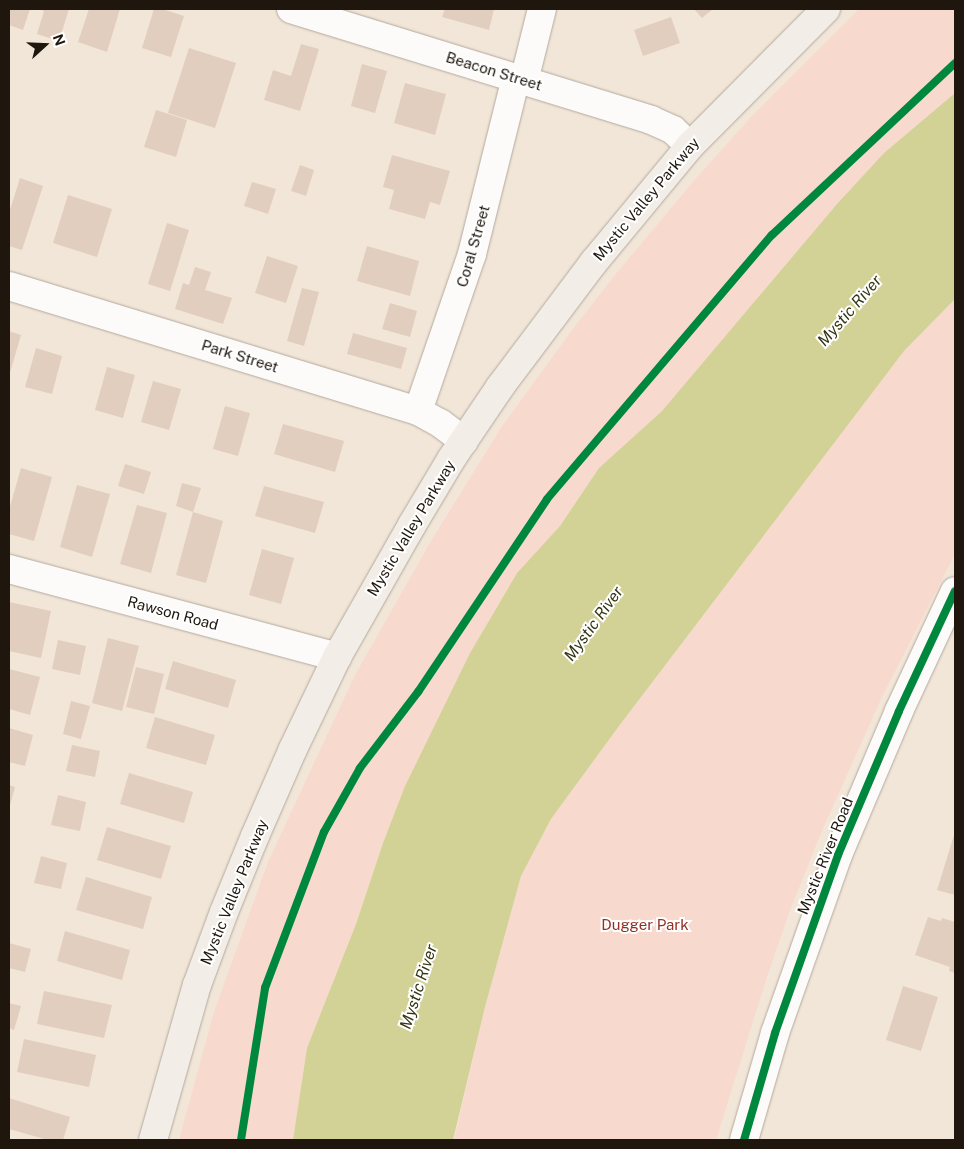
<!DOCTYPE html>
<style>
body{margin:0}
#map{position:relative;width:964px;height:1149px;overflow:hidden;background:#f2e6d8;font-family:"Public Sans",sans-serif}
div>[style]{position:absolute}
.green>*{inset:0;background:#f8d9ce}
.water>*{inset:0;background:#d2d297}
.building>*{inset:0;background:#e1cebf}
.roads{filter:drop-shadow(0 0 1px #b2a99e) drop-shadow(0 0 1px #b2a99e)}
.street>*{height:28px;margin:-14px;padding:0 14px;transform-origin:14px;border-radius:14px;background:#fdfbf9}
.secondary>*{height:28px;margin:-14px;padding:0 14px;transform-origin:14px;border-radius:14px;background:#f2eee7}
.cycleway>*{height:8px;margin:-4px;padding:0 4px;transform-origin:4px;border-radius:4px;background:#00873e}
span{translate:-50% -50%;white-space:nowrap;text-align:center;line-height:1.15;-webkit-text-stroke:4px #fff;paint-order:stroke}
.street-label{font-size:15px;color:#1f170e}
.park-label{font-size:15px;color:#903124}
.water-label{font-size:16px;color:#353614;font-style:italic}
.frame{position:absolute;inset:0;border:10px solid #1f170e;pointer-events:none}
.north{position:absolute;left:20px;top:20px;width:50px;height:50px;-webkit-text-stroke:4px #fff;paint-order:stroke;rotate:70deg;font-size:14px;font-weight:700;line-height:20px;text-align:center;color:#1f170e}
.north::after{content:'';display:block;margin:auto;width:18px;height:22px;background:#1f170e;clip-path:polygon(50% 0,100% 100%,50% 72%,0 100%)}
</style>
<div id="map">
<div class="green">
<div style="clip-path:polygon(859px 9px,955px 9px,955px 93px,884px 153px,837px 204px,662px 411px,599px 468px,560px 526px,517px 573px,470px 653px,405px 786px,383px 843px,356px 924px,307px 1048px,293px 1140px,179px 1140px,214px 1012px,268px 862px,355px 675px,431px 541px,501px 428px,572px 330px,615px 275px,697px 177px,753px 115px)"></div>
<div style="clip-path:polygon(955px 299px,955px 554px,881px 699px,821px 833px,789px 913px,766px 980px,716px 1140px,454px 1140px,485px 1007px,521px 876px,551px 819px,619px 726px,904px 351px)"></div>
</div>
<div class="water">
<div style="clip-path:polygon(955px 93px,955px 299px,904px 351px,619px 726px,551px 819px,521px 876px,485px 1007px,453px 1140px,293px 1140px,307px 1048px,356px 924px,383px 843px,405px 786px,470px 653px,517px 573px,560px 526px,599px 468px,662px 411px,837px 204px,884px 153px)"></div>
</div>
<div class="building">
<div style="clip-path:polygon(9px 9px,30px 9px,23px 30px,9px 25px)"></div>
<div style="clip-path:polygon(39px 9px,69px 9px,59px 41px,37px 34px,44px 11px)"></div>
<div style="clip-path:polygon(89px 9px,120px 9px,107px 52px,78px 42px)"></div>
<div style="clip-path:polygon(154px 9px,162px 9px,184px 16px,171px 57px,142px 48px)"></div>
<div style="clip-path:polygon(445px 9px,494px 9px,489px 30px,442px 17px)"></div>
<div style="clip-path:polygon(694px 9px,713px 9px,702px 18px)"></div>
<div style="clip-path:polygon(671px 17px,680px 43px,643px 56px,634px 30px)"></div>
<div style="clip-path:polygon(301px 44px,319px 49px,300px 111px,264px 100px,273px 70px,291px 76px)"></div>
<div style="clip-path:polygon(189px 48px,236px 63px,215px 128px,168px 113px)"></div>
<div style="clip-path:polygon(362px 64px,387px 71px,375px 113px,351px 106px)"></div>
<div style="clip-path:polygon(405px 83px,446px 94px,435px 135px,394px 123px)"></div>
<div style="clip-path:polygon(156px 110px,187px 120px,176px 157px,144px 147px)"></div>
<div style="clip-path:polygon(392px 155px,450px 171px,440px 205px,430px 202px,425px 219px,389px 209px,394px 190px,383px 187px)"></div>
<div style="clip-path:polygon(300px 165px,314px 170px,306px 196px,291px 191px)"></div>
<div style="clip-path:polygon(20px 178px,43px 186px,22px 250px,9px 246px,9px 213px)"></div>
<div style="clip-path:polygon(252px 182px,276px 189px,268px 214px,244px 206px)"></div>
<div style="clip-path:polygon(68px 195px,112px 209px,97px 257px,53px 243px)"></div>
<div style="clip-path:polygon(167px 223px,189px 230px,170px 291px,148px 284px)"></div>
<div style="clip-path:polygon(367px 246px,419px 261px,410px 296px,357px 281px)"></div>
<div style="clip-path:polygon(267px 256px,298px 266px,286px 303px,255px 293px)"></div>
<div style="clip-path:polygon(195px 267px,211px 272px,205px 290px,232px 298px,223px 324px,175px 309px,183px 283px,189px 285px)"></div>
<div style="clip-path:polygon(302px 288px,319px 292px,304px 346px,287px 341px)"></div>
<div style="clip-path:polygon(390px 303px,417px 311px,410px 337px,382px 329px)"></div>
<div style="clip-path:polygon(9px 331px,21px 335px,9px 376px)"></div>
<div style="clip-path:polygon(353px 333px,407px 348px,401px 369px,347px 354px)"></div>
<div style="clip-path:polygon(36px 348px,62px 356px,52px 394px,25px 387px)"></div>
<div style="clip-path:polygon(107px 367px,135px 375px,123px 418px,95px 410px)"></div>
<div style="clip-path:polygon(153px 381px,181px 389px,169px 430px,141px 422px)"></div>
<div style="clip-path:polygon(225px 406px,250px 413px,238px 456px,213px 449px)"></div>
<div style="clip-path:polygon(283px 424px,344px 441px,335px 472px,274px 454px)"></div>
<div style="clip-path:polygon(125px 464px,151px 472px,144px 494px,118px 486px)"></div>
<div style="clip-path:polygon(21px 468px,52px 477px,34px 541px,9px 534px,9px 510px)"></div>
<div style="clip-path:polygon(182px 483px,201px 488px,193px 512px,223px 521px,206px 583px,176px 575px,193px 512px,176px 506px)"></div>
<div style="clip-path:polygon(77px 485px,110px 494px,92px 557px,60px 547px)"></div>
<div style="clip-path:polygon(264px 486px,324px 502px,315px 533px,255px 516px)"></div>
<div style="clip-path:polygon(137px 505px,167px 513px,151px 573px,120px 564px)"></div>
<div style="clip-path:polygon(262px 549px,294px 558px,281px 604px,249px 595px)"></div>
<div style="clip-path:polygon(9px 602px,51px 611px,41px 658px,9px 651px)"></div>
<div style="clip-path:polygon(108px 638px,139px 646px,122px 711px,92px 703px)"></div>
<div style="clip-path:polygon(58px 640px,86px 646px,80px 675px,52px 669px)"></div>
<div style="clip-path:polygon(173px 661px,236px 680px,228px 708px,165px 689px)"></div>
<div style="clip-path:polygon(136px 667px,164px 674px,154px 714px,126px 707px)"></div>
<div style="clip-path:polygon(9px 669px,40px 677px,30px 715px,9px 709px)"></div>
<div style="clip-path:polygon(71px 701px,90px 706px,81px 739px,63px 734px)"></div>
<div style="clip-path:polygon(155px 717px,215px 735px,206px 765px,146px 748px)"></div>
<div style="clip-path:polygon(9px 728px,33px 735px,25px 766px,9px 762px)"></div>
<div style="clip-path:polygon(72px 745px,100px 751px,95px 777px,66px 771px)"></div>
<div style="clip-path:polygon(129px 773px,193px 792px,184px 823px,120px 804px)"></div>
<div style="clip-path:polygon(9px 785px,15px 787px,9px 809px)"></div>
<div style="clip-path:polygon(58px 795px,86px 802px,80px 831px,51px 825px)"></div>
<div style="clip-path:polygon(107px 827px,171px 846px,161px 879px,97px 860px)"></div>
<div style="clip-path:polygon(955px 832px,955px 895px,937px 890px)"></div>
<div style="clip-path:polygon(41px 856px,67px 863px,61px 889px,34px 883px)"></div>
<div style="clip-path:polygon(86px 877px,152px 897px,143px 929px,76px 910px)"></div>
<div style="clip-path:polygon(928px 917px,941px 921px,942px 918px,955px 922px,955px 973px,949px 971px,950px 967px,915px 955px)"></div>
<div style="clip-path:polygon(65px 931px,130px 950px,122px 980px,57px 961px)"></div>
<div style="clip-path:polygon(9px 943px,31px 949px,25px 972px,9px 968px)"></div>
<div style="clip-path:polygon(903px 986px,938px 997px,921px 1051px,886px 1040px)"></div>
<div style="clip-path:polygon(44px 991px,112px 1005px,104px 1038px,37px 1024px)"></div>
<div style="clip-path:polygon(9px 1003px,21px 1006px,14px 1030px,9px 1028px)"></div>
<div style="clip-path:polygon(24px 1039px,96px 1055px,89px 1087px,17px 1072px)"></div>
<div style="clip-path:polygon(9px 1098px,70px 1117px,63px 1140px,48px 1140px,9px 1129px)"></div>
</div>
<div class="roads">
<div class="street">
<div style="left:291px;top:9px;width:377px;rotate:17.1deg"></div>
<div style="left:651px;top:120px;width:24px;rotate:24deg"></div>
<div style="left:673px;top:130px;width:23px;rotate:43deg"></div>
<div style="left:524px;top:81px;width:74px;rotate:-76deg"></div>
<div style="left:9px;top:286px;width:428px;rotate:17deg"></div>
<div style="left:418px;top:411px;width:25px;rotate:29deg"></div>
<div style="left:440px;top:423px;width:30px;rotate:37deg"></div>
<div style="left:418px;top:411px;width:166px;rotate:-71deg"></div>
<div style="left:472px;top:254px;width:181px;rotate:-76deg"></div>
<div style="left:9px;top:569px;width:340px;rotate:15deg"></div>
<div style="left:744px;top:1140px;width:111px;rotate:-73.8deg"></div>
<div style="left:775px;top:1033px;width:189px;rotate:-70.5deg"></div>
<div style="left:838px;top:855px;width:156px;rotate:-67deg"></div>
<div style="left:899px;top:711px;width:132px;rotate:-65deg"></div>
</div>
<div class="secondary">
<div style="left:153px;top:1140px;width:161px;rotate:-74.2deg"></div>
<div style="left:197px;top:985px;width:78px;rotate:-69.7deg"></div>
<div style="left:224px;top:912px;width:82px;rotate:-67.8deg"></div>
<div style="left:255px;top:836px;width:95px;rotate:-66.4deg"></div>
<div style="left:293px;top:749px;width:102px;rotate:-64.4deg"></div>
<div style="left:337px;top:657px;width:152px;rotate:-60.4deg"></div>
<div style="left:412px;top:525px;width:78px;rotate:-59.2deg"></div>
<div style="left:452px;top:458px;width:86px;rotate:-55.9deg"></div>
<div style="left:500px;top:387px;width:156px;rotate:-53.1deg"></div>
<div style="left:594px;top:262px;width:151px;rotate:-50.4deg"></div>
<div style="left:690px;top:146px;width:193px;rotate:-45.2deg"></div>
</div>
</div>
<div class="cycleway">
<div style="left:241px;top:1140px;width:154px;rotate:-81deg"></div>
<div style="left:265px;top:988px;width:167px;rotate:-69.3deg"></div>
<div style="left:324px;top:832px;width:73px;rotate:-60.6deg"></div>
<div style="left:360px;top:768px;width:96px;rotate:-52.7deg"></div>
<div style="left:418px;top:692px;width:232px;rotate:-56.2deg"></div>
<div style="left:547px;top:499px;width:347px;rotate:-49.6deg"></div>
<div style="left:772px;top:235px;width:251px;rotate:-43.2deg"></div>
<div style="left:744px;top:1140px;width:111px;rotate:-73.8deg"></div>
<div style="left:775px;top:1033px;width:189px;rotate:-70.5deg"></div>
<div style="left:838px;top:855px;width:156px;rotate:-67deg"></div>
<div style="left:899px;top:711px;width:132px;rotate:-65deg"></div>
</div>
<div class="street-label">
<span style="left:494px;top:71px;rotate:17deg">Beacon Street</span>
<span style="left:646px;top:199px;rotate:-50deg">Mystic Valley Parkway</span>
<span style="left:473px;top:246px;rotate:-74deg">Coral Street</span>
<span style="left:240px;top:356px;rotate:17deg">Park Street</span>
<span style="left:411px;top:528px;rotate:-59deg">Mystic Valley Parkway</span>
<span style="left:173px;top:613px;rotate:15deg">Rawson Road</span>
<span style="left:825px;top:856px;rotate:-68deg">Mystic River Road</span>
<span style="left:234px;top:892px;rotate:-68deg">Mystic Valley Parkway</span>
</div>
<div class="park-label">
<span style="left:645px;top:925px">Dugger Park</span>
</div>
<div class="water-label">
<span style="left:850px;top:311px;rotate:-49deg">Mystic River</span>
<span style="left:594px;top:624px;rotate:-54deg">Mystic River</span>
<span style="left:419px;top:987px;rotate:-72deg">Mystic River</span>
</div>
<div class="frame"></div>
<div class="north">N</div>
</div>
